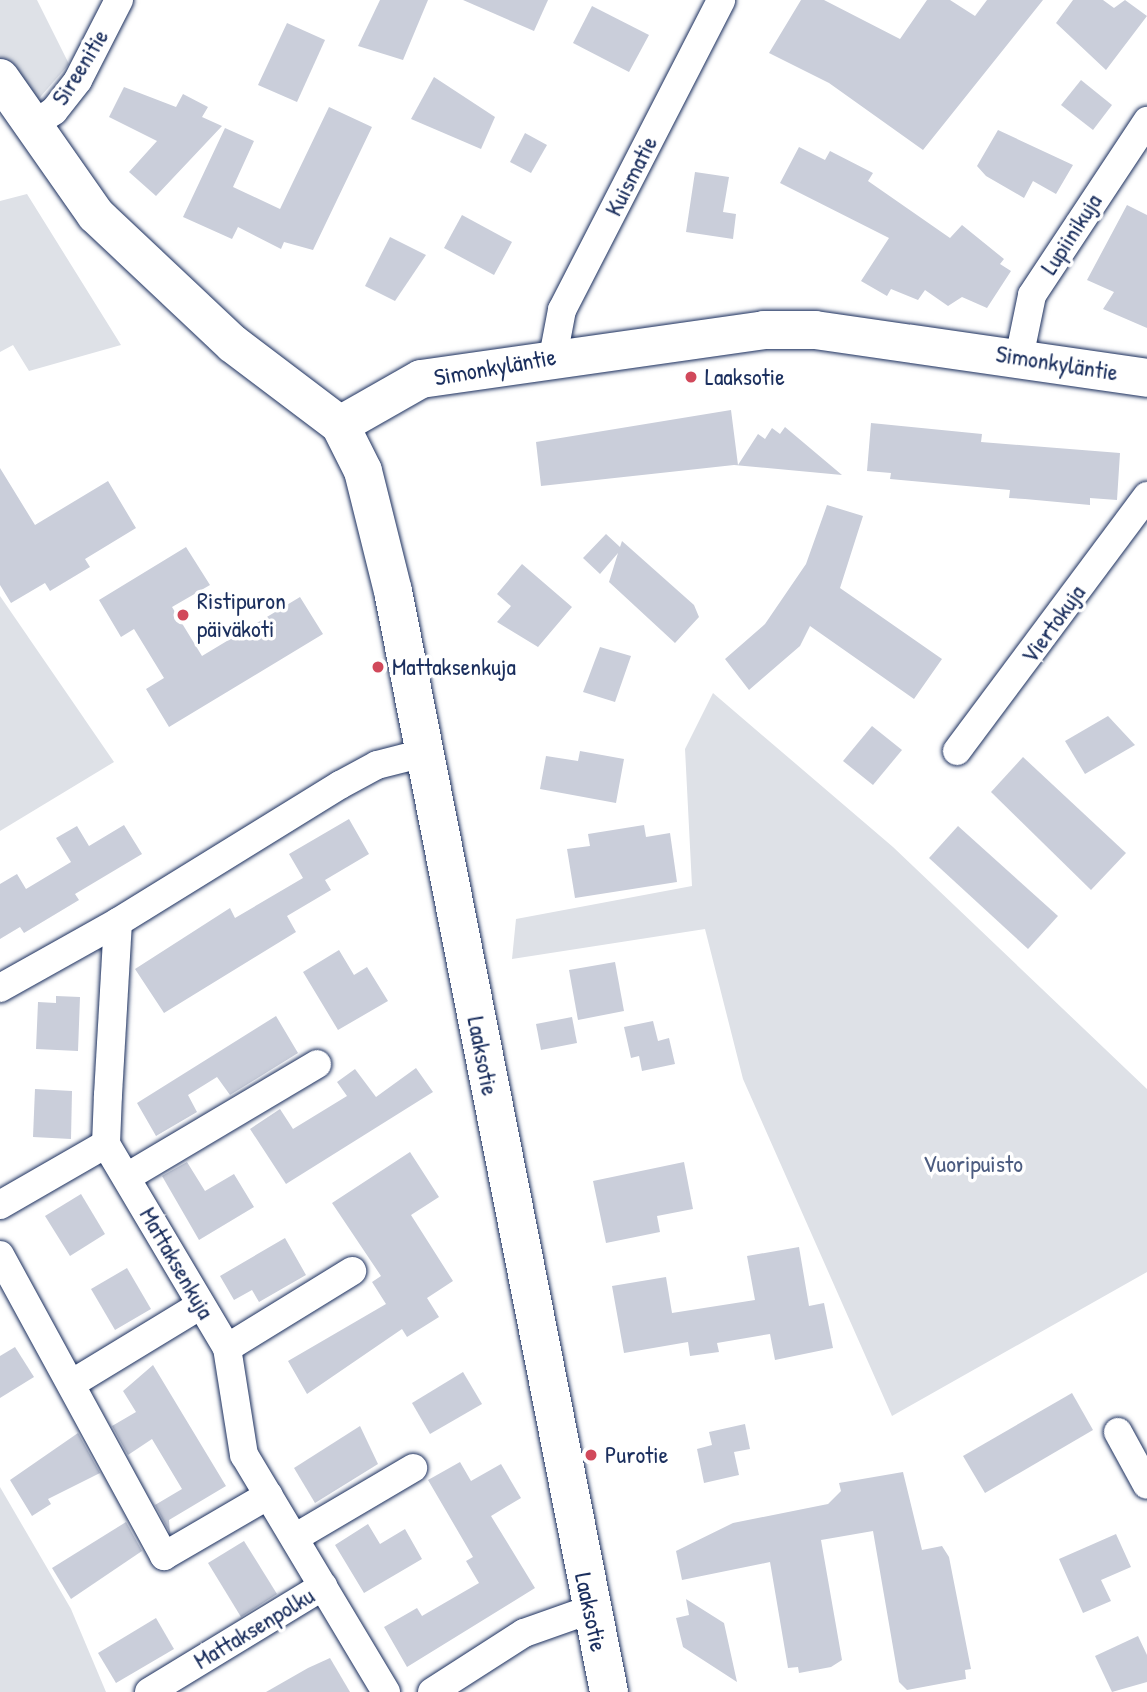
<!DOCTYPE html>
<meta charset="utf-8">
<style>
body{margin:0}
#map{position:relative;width:1147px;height:1692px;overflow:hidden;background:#fff;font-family:"Patrick Hand",sans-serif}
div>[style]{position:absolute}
.green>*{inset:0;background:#dee1e7}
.building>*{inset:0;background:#caceda}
.roads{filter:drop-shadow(0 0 2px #1b2f5e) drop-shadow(0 0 2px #1b2f5e)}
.minor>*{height:28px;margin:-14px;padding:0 14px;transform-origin:14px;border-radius:14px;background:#fff}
.secondary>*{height:38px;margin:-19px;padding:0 19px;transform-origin:19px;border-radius:19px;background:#fff}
.dots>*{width:19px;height:19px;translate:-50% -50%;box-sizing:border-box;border:4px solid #fff;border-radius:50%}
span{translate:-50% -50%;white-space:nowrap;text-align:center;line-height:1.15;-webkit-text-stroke:7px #fff;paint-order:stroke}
.street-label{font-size:24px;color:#1b2f5e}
.poi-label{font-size:24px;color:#1b2f5e}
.left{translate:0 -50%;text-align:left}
.park-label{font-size:24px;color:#4c5c80}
</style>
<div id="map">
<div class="green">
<div style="clip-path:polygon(0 0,37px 0,69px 64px,35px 103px,0 60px)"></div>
<div style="clip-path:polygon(27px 194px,121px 345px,29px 371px,13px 345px,0 352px,0 201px)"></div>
<div style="clip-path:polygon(0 596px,114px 762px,0 831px)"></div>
<div style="clip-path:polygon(713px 693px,893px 847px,1147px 1089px,1147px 1272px,892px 1416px,743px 1079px,705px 929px,512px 959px,516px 919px,692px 886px,685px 749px)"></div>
<div style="clip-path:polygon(0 1487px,71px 1609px,106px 1692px,0 1692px)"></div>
</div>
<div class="building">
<div style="clip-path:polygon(380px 0,428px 0,403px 60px,358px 46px)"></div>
<div style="clip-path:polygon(463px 0,548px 0,534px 31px)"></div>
<div style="clip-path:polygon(801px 0,824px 0,900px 39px,927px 0,950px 0,975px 16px,987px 0,1043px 0,923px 150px,829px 83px,769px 53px)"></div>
<div style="clip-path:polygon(1073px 0,1103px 0,1114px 8px,1125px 0,1147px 16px,1106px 70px,1056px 23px)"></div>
<div style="clip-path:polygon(592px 6px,649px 35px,629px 72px,573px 43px)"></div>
<div style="clip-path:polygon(287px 23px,325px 40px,297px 102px,258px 85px)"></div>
<div style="clip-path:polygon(434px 77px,495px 117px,481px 149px,411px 119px)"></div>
<div style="clip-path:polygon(1081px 80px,1112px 105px,1093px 130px,1061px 105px)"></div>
<div style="clip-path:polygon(124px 87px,176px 107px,183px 94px,208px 107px,202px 117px,222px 126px,156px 196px,129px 172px,157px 141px,109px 117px)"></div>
<div style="clip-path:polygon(329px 107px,372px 127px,313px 250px,284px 242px,281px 249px,238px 227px,232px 239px,183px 217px,225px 128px,254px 141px,233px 187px,280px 209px)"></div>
<div style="clip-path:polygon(998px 130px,1073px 165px,1056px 194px,1033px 181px,1024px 198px,986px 176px,977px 166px)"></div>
<div style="clip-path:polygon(525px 133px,547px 145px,531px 173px,510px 162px)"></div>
<div style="clip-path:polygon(799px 147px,825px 160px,830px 151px,873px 173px,868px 181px,950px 238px,962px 225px,1004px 259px,1000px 264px,1011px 271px,987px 308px,962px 297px,948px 306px,925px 290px,918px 300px,891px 289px,887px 296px,861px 281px,889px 238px,780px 183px)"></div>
<div style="clip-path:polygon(695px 172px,729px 177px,723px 212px,736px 214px,733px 239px,686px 232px)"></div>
<div style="clip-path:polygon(1127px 205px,1147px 215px,1147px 328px,1103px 309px,1114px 292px,1087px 280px)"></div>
<div style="clip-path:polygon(462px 215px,512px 242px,494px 275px,444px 248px)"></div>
<div style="clip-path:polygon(390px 237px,426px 255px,395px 301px,365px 286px)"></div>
<div style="clip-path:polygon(731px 410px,738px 465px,758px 434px,765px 439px,772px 428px,780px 434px,785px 427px,842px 475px,734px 465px,541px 486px,536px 442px)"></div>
<div style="clip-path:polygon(871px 423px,982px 434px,981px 442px,1120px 453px,1117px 500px,1090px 498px,1090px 505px,1025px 499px,1009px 498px,1010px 490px,890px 479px,891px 473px,867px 471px)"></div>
<div style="clip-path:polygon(0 468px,35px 525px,108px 481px,136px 528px,85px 559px,90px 567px,50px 591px,45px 583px,11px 603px,0 585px)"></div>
<div style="clip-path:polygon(827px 505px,863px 516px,840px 588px,942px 659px,914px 699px,810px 626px,800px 646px,749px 690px,725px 659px,765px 624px,806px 564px)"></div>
<div style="clip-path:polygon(606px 534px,620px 547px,622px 541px,694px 605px,699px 617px,675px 643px,609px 582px,618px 553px,600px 574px,583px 558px)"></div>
<div style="clip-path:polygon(186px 547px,210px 585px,172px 607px,202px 656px,300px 597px,323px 634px,169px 727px,146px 689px,164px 678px,134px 629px,121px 637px,99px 600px)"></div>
<div style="clip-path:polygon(522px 564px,572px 607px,538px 647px,497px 622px,511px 606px,497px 594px)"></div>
<div style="clip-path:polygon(600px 647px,631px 656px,615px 702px,583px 692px)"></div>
<div style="clip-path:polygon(1108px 716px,1135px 745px,1085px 774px,1065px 741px)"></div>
<div style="clip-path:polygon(872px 726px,902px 750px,873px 785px,843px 761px)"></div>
<div style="clip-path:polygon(580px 751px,624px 759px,616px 803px,540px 789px,546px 756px,578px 761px)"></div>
<div style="clip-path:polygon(1023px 757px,1126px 853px,1091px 890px,991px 792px)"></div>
<div style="clip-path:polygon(349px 819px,369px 854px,325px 880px,331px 890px,287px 916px,296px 932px,164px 1013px,135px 969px,230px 908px,235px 918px,303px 878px,289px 854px)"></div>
<div style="clip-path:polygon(124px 825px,142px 854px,75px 894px,79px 900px,24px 933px,20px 927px,0 939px,0 884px,17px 874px,26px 889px,71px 862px,56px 838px,77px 826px,89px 846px)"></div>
<div style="clip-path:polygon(644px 825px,646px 837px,670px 833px,677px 882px,575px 898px,567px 849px,590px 846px,588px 834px)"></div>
<div style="clip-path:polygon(958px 826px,1058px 916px,1028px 949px,929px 858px)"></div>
<div style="clip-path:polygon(339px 950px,354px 975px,367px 967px,388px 1001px,338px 1030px,303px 972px)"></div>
<div style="clip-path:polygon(615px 962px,624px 1011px,578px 1020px,569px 970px)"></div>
<div style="clip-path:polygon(56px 996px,80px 997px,78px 1051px,36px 1049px,38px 1002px,56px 1003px)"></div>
<div style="clip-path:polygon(276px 1016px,298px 1053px,230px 1095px,217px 1077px,188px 1095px,197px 1112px,156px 1136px,137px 1103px)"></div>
<div style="clip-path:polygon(572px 1017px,577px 1043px,541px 1050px,536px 1024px)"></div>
<div style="clip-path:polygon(653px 1021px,658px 1041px,669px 1038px,675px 1064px,642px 1071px,639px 1056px,631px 1058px,624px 1027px)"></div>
<div style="clip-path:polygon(416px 1068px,433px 1092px,286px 1184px,250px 1129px,280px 1109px,293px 1129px,347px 1096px,337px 1082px,355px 1069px,376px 1097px)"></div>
<div style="clip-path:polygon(35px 1089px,72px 1091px,71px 1139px,33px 1137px)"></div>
<div style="clip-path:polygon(410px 1152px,439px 1197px,411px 1215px,453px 1281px,427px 1298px,439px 1317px,407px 1337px,402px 1329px,307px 1394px,288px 1361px,386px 1304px,372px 1282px,381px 1276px,332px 1203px)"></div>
<div style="clip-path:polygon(187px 1162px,205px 1191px,234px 1174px,254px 1207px,199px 1240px,162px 1176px)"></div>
<div style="clip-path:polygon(684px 1162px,693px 1209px,657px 1216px,660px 1232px,606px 1243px,593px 1181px)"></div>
<div style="clip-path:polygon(81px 1194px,105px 1234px,70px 1256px,45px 1216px)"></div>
<div style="clip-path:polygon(285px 1238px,306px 1275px,259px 1302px,252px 1290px,234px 1300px,220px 1276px)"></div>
<div style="clip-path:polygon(799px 1247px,809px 1306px,824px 1303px,833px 1348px,775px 1360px,770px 1334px,717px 1343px,719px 1352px,690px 1356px,688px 1342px,624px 1353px,612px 1286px,666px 1277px,672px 1313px,755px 1300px,747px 1256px)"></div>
<div style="clip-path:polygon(127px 1268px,151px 1309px,115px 1330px,91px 1289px)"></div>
<div style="clip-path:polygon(15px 1347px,34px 1377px,0 1398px,0 1356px)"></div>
<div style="clip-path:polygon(153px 1365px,226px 1486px,169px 1520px,170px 1533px,155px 1505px,182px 1489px,152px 1439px,128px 1455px,112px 1426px,136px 1412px,123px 1391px)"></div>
<div style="clip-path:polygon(463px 1372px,482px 1404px,430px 1434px,412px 1403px)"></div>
<div style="clip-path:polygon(1072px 1393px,1093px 1430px,985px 1493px,963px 1456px)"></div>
<div style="clip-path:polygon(745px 1424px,750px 1449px,734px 1452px,739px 1475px,704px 1483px,697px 1449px,712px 1445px,709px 1432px)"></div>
<div style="clip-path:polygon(360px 1426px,378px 1464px,315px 1503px,294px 1468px)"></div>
<div style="clip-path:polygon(78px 1433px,100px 1473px,48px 1499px,51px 1504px,32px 1516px,10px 1480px)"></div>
<div style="clip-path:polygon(460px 1462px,471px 1481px,501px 1464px,521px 1498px,491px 1516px,535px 1588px,407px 1667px,384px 1627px,417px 1608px,422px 1616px,479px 1583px,466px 1561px,473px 1557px,428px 1480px)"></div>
<div style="clip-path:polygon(903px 1472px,922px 1550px,942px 1546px,949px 1557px,971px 1669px,965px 1670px,966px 1679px,907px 1690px,899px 1682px,873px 1531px,821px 1540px,842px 1660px,831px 1667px,799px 1673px,798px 1667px,788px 1668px,770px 1562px,682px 1580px,676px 1551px,733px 1523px,828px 1504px,841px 1491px,839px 1483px)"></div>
<div style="clip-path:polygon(126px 1522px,142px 1551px,71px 1599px,52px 1568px)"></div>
<div style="clip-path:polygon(368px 1524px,380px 1544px,405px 1529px,422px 1559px,364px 1593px,335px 1545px)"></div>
<div style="clip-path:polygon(1116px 1534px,1131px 1567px,1101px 1580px,1111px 1601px,1083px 1613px,1059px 1559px)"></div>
<div style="clip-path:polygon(244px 1541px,277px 1594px,241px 1617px,208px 1563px)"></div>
<div style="clip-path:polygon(686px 1599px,724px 1623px,737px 1682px,683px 1647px,676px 1618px,689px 1615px)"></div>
<div style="clip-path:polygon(156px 1618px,174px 1649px,116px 1683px,98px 1653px)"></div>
<div style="clip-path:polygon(1138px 1636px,1147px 1655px,1147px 1682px,1112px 1692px,1095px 1656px)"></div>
<div style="clip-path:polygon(330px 1658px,350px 1692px,266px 1692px,308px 1668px)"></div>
</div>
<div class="roads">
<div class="minor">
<div style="left:33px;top:125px;width:25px;rotate:-34deg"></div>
<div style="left:54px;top:111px;width:39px;rotate:-52deg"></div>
<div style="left:78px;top:80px;width:90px;rotate:-62.9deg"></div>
<div style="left:553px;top:357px;width:48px;rotate:-79.2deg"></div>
<div style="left:562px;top:310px;width:348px;rotate:-62.8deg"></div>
<div style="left:1019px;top:358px;width:64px;rotate:-78.3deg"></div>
<div style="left:1032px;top:295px;width:209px;rotate:-56.5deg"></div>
<div style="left:957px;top:751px;width:318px;rotate:-53.3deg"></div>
<div style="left:0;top:988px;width:135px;rotate:-29.2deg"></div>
<div style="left:127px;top:1177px;width:221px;rotate:-30.7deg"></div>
<div style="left:0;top:1205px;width:122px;rotate:-29.9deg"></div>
<div style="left:0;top:1255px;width:343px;rotate:61.4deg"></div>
<div style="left:164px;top:1556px;width:121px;rotate:-30.2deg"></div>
<div style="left:227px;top:1348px;width:147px;rotate:-31.6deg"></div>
<div style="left:71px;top:1384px;width:152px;rotate:-31.3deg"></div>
<div style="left:1118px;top:1432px;width:60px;rotate:61.3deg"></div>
<div style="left:296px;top:1537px;width:136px;rotate:-30.5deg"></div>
<div style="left:149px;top:1692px;width:204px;rotate:-31.3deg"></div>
<div style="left:386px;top:1692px;width:276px;rotate:-120.9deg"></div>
<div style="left:244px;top:1455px;width:108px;rotate:-99deg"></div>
<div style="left:227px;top:1348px;width:237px;rotate:-120.7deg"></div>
<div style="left:106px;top:1144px;width:49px;rotate:-87.7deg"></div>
<div style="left:108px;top:1095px;width:173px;rotate:-86.7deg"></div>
<div style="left:118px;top:922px;width:261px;rotate:-31.7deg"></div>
<div style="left:340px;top:785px;width:42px;rotate:-28.4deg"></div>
<div style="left:377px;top:765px;width:49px;rotate:-14.3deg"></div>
<div style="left:432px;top:1692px;width:109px;rotate:-32.7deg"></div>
<div style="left:524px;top:1633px;width:69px;rotate:-19.5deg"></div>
</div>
<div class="secondary">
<div style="left:0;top:78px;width:167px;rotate:55deg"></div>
<div style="left:96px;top:215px;width:188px;rotate:43.3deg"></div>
<div style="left:233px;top:344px;width:134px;rotate:37.1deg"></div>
<div style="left:340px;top:425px;width:51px;rotate:63.4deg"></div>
<div style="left:363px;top:471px;width:124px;rotate:76deg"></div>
<div style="left:393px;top:591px;width:1122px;rotate:78.9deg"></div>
<div style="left:340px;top:425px;width:93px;rotate:-29.6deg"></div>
<div style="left:421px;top:379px;width:346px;rotate:-8.1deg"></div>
<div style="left:764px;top:330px;width:51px"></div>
<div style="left:815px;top:330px;width:335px;rotate:8.2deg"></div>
</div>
</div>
<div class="dots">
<div style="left:691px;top:377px;background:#d1495b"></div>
<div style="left:183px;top:615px;background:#d1495b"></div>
<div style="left:378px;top:667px;background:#d1495b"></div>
<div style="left:591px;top:1455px;background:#d1495b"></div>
</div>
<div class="street-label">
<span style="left:80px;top:67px;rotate:-58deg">Sireenitie</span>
<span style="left:631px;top:176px;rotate:-63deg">Kuismatie</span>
<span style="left:1071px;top:234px;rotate:-57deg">Lupiinikuja</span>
<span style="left:1057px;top:363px;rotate:9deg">Simonkyläntie</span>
<span style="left:495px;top:367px;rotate:-10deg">Simonkyläntie</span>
<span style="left:1053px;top:624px;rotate:-54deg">Viertokuja</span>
<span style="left:483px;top:1056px;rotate:79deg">Laaksotie</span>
<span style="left:177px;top:1263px;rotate:60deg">Mattaksenkuja</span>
<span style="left:591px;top:1612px;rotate:78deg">Laaksotie</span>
<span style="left:254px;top:1628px;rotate:-31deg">Mattaksenpolku</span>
</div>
<div class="poi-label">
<span class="left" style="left:705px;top:377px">Laaksotie</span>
<span class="left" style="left:197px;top:615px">Ristipuron<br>päiväkoti</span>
<span class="left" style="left:392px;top:667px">Mattaksenkuja</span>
<span class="left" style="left:605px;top:1455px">Purotie</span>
</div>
<div class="park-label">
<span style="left:973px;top:1164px">Vuoripuisto</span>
</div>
</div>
